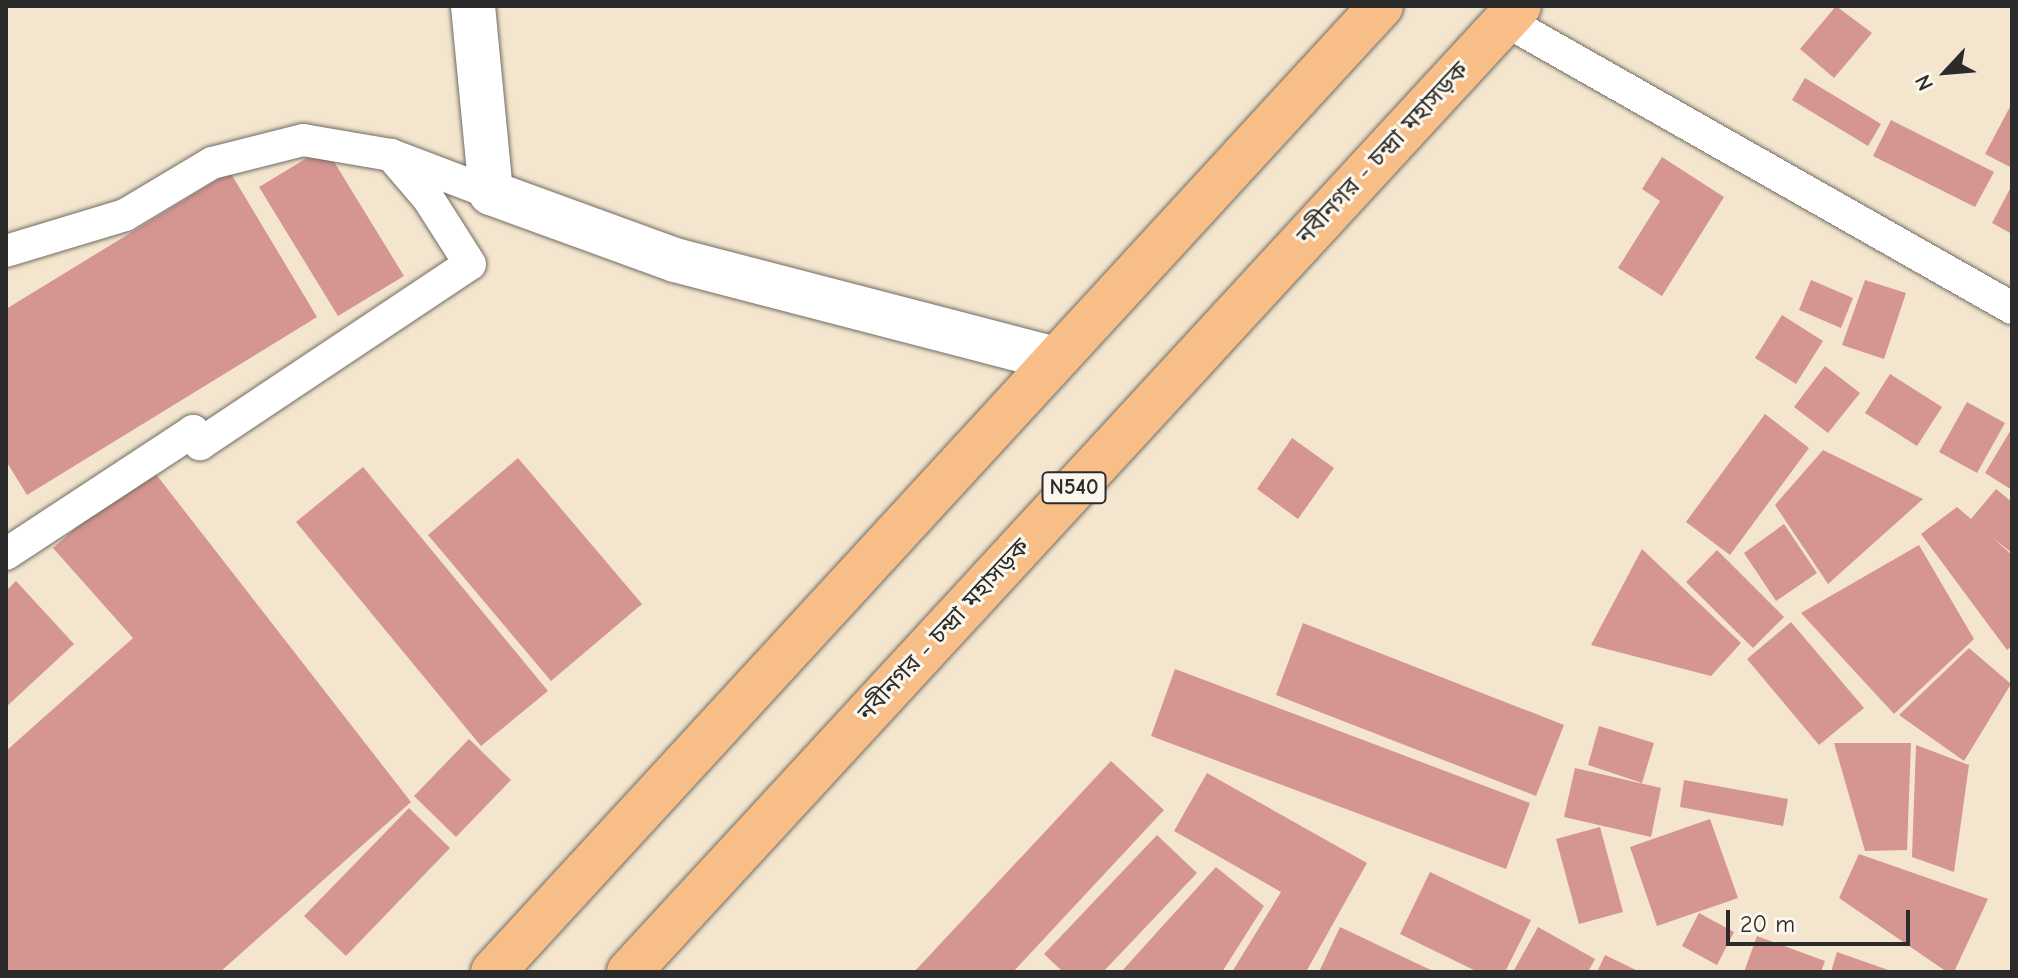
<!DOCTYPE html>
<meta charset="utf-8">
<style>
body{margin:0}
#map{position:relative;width:2018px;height:978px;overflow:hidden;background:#f4e6ce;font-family:"Comic Neue","Noto Sans Bengali",sans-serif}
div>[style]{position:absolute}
.building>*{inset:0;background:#d59591}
.roads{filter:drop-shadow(0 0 2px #716c64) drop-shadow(0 0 2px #716c64)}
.service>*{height:32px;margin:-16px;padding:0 16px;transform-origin:16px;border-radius:16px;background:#fff}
.minor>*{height:44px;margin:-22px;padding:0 22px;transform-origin:22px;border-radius:22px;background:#fff}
.trunk>*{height:44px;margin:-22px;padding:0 22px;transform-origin:22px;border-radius:22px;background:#f7be88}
span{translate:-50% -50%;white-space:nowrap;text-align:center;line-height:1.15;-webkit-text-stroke:6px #fbf7ec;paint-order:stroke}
.shield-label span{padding:2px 6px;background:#fbf7ec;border:2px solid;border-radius:6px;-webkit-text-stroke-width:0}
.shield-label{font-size:22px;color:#2b2b2b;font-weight:700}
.street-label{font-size:24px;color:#2b2b2b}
.frame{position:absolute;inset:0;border:8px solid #2b2b2b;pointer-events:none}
.north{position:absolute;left:1906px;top:32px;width:80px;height:80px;-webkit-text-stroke:6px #fbf7ec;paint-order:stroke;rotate:244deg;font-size:22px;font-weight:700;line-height:32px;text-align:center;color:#2b2b2b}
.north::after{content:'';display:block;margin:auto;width:28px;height:36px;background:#2b2b2b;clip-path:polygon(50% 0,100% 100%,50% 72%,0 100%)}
.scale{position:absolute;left:1726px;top:910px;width:184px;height:36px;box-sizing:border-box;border:4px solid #2b2b2b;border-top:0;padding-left:10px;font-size:24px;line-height:28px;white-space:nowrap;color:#2b2b2b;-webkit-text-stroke:6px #fbf7ec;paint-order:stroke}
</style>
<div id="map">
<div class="building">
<div style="clip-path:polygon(1836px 6px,1872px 33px,1834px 78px,1800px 49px)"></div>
<div style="clip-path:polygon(1805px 78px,1881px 124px,1868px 146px,1792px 100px)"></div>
<div style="clip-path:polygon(2012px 103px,2012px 168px,1985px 154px)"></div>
<div style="clip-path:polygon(1891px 120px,1994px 172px,1975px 207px,1873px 156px)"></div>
<div style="clip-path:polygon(325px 147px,404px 276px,338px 316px,259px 187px)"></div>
<div style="clip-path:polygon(1662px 157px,1724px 197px,1662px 296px,1618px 268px,1660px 201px,1642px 189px)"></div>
<div style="clip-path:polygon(230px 172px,317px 317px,27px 495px,6px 461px,6px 309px)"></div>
<div style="clip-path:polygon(2012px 185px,2012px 234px,1992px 223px)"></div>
<div style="clip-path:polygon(1811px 280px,1853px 298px,1841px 328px,1799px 310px)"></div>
<div style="clip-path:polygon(1865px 280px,1906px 293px,1884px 359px,1842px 345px)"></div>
<div style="clip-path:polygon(1782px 315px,1823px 341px,1796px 384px,1755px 358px)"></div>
<div style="clip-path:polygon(1825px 366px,1860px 393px,1828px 433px,1794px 407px)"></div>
<div style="clip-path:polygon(1890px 374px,1942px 407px,1917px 446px,1865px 413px)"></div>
<div style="clip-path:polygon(1967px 402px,2005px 423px,1977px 473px,1939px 452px)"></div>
<div style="clip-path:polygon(1765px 414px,1809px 448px,1730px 555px,1686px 522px)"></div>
<div style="clip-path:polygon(2012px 428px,2012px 490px,1985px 473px)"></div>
<div style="clip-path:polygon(1292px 438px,1334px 468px,1298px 519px,1257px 489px)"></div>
<div style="clip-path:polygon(1823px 450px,1923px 499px,1828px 584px,1775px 505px)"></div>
<div style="clip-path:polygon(518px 458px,642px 604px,551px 681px,428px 535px)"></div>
<div style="clip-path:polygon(148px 464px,411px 802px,220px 972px,6px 972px,6px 751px,133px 638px,53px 548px)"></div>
<div style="clip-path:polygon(363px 467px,548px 691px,481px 746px,296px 522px)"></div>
<div style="clip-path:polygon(1996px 489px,2012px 502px,2012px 553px,1993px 538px,2012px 555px,2012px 646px,2007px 650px,1921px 534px,1957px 507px,1971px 519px)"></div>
<div style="clip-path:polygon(1784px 524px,1817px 573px,1776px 601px,1744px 553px)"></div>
<div style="clip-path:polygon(1919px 545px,1974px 639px,1894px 714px,1801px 613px)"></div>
<div style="clip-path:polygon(1642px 549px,1741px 643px,1711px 676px,1591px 645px)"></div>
<div style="clip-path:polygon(1717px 550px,1784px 617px,1753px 648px,1686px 582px)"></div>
<div style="clip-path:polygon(16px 581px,74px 644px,6px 707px,6px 591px)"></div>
<div style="clip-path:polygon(1791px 622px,1864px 708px,1819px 745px,1747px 659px)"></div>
<div style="clip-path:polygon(1303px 623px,1564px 725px,1536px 796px,1276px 695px)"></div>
<div style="clip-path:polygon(1969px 648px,2011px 684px,1964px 761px,1899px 715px)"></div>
<div style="clip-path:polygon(1175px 669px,1530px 803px,1506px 869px,1151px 736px)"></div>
<div style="clip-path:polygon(1599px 726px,1654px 743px,1642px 783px,1588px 765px)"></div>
<div style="clip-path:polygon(469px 739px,511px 780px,456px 837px,414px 796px)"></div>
<div style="clip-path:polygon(1834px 743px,1911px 743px,1907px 850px,1865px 851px)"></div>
<div style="clip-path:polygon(1916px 745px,1969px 765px,1954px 872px,1912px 857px)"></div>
<div style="clip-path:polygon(1111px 761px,1164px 810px,1013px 972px,914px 972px)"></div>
<div style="clip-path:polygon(1575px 768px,1661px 788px,1651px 837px,1564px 817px)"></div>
<div style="clip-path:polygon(1207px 773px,1367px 863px,1306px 972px,1232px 972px,1281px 892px,1174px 831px)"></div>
<div style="clip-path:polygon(1684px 780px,1788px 799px,1783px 826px,1680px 807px)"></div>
<div style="clip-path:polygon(409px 808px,450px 848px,346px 956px,304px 916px)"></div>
<div style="clip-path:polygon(1710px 819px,1738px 898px,1657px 926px,1630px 847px)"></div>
<div style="clip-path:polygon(1600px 827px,1623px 912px,1579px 924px,1556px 839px)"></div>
<div style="clip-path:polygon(1157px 835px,1197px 873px,1103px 972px,1063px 972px,1044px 954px)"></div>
<div style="clip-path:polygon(1859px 854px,1988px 899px,1954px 972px,1947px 972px,1839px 898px)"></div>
<div style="clip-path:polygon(1216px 867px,1264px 906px,1222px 972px,1121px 972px)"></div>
<div style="clip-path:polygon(1430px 872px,1531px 920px,1505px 972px,1478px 972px,1400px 934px)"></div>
<div style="clip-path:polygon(1699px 913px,1734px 932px,1717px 965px,1682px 946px)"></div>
<div style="clip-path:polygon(1340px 927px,1435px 972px,1319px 972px)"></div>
<div style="clip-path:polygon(1538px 927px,1595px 959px,1588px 972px,1513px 972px)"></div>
<div style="clip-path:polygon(1757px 936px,1825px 961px,1821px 972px,1744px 972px)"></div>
<div style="clip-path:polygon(1837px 952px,1894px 972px,1831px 972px)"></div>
<div style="clip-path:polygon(1605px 955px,1640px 972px,1597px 972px)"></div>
</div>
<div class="roads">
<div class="service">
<div style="left:1506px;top:21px;width:582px;rotate:29.56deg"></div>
<div style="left:6px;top:251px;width:124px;rotate:-16.8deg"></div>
<div style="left:125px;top:215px;width:101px;rotate:-30.9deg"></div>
<div style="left:212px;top:163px;width:94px;rotate:-14.2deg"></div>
<div style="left:303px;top:140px;width:89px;rotate:9.7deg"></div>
<div style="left:6px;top:554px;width:224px;rotate:-33.3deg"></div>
<div style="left:193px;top:431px;width:15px;rotate:62deg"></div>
<div style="left:200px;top:444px;width:324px;rotate:-33.7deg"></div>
<div style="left:470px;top:264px;width:78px;rotate:-122.5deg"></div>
<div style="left:428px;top:198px;width:57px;rotate:-130.7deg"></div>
<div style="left:391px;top:155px;width:107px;rotate:20.8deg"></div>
</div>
<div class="minor">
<div style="left:473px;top:6px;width:188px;rotate:84.5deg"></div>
<div style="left:491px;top:193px;width:196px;rotate:20deg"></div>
<div style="left:675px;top:260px;width:392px;rotate:14.6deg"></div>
</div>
<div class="trunk">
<div style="left:493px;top:972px;width:1312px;rotate:-47.41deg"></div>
<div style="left:629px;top:972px;width:1313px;rotate:-47.34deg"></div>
</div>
</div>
<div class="shield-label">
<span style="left:1074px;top:488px">N540</span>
</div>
<div class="street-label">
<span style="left:1383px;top:153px;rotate:-47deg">নবীনগর - চন্দ্রা মহাসড়ক</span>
<span style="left:944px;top:630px;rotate:-47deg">নবীনগর - চন্দ্রা মহাসড়ক</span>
</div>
<div class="frame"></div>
<div class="north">N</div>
<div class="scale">20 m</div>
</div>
